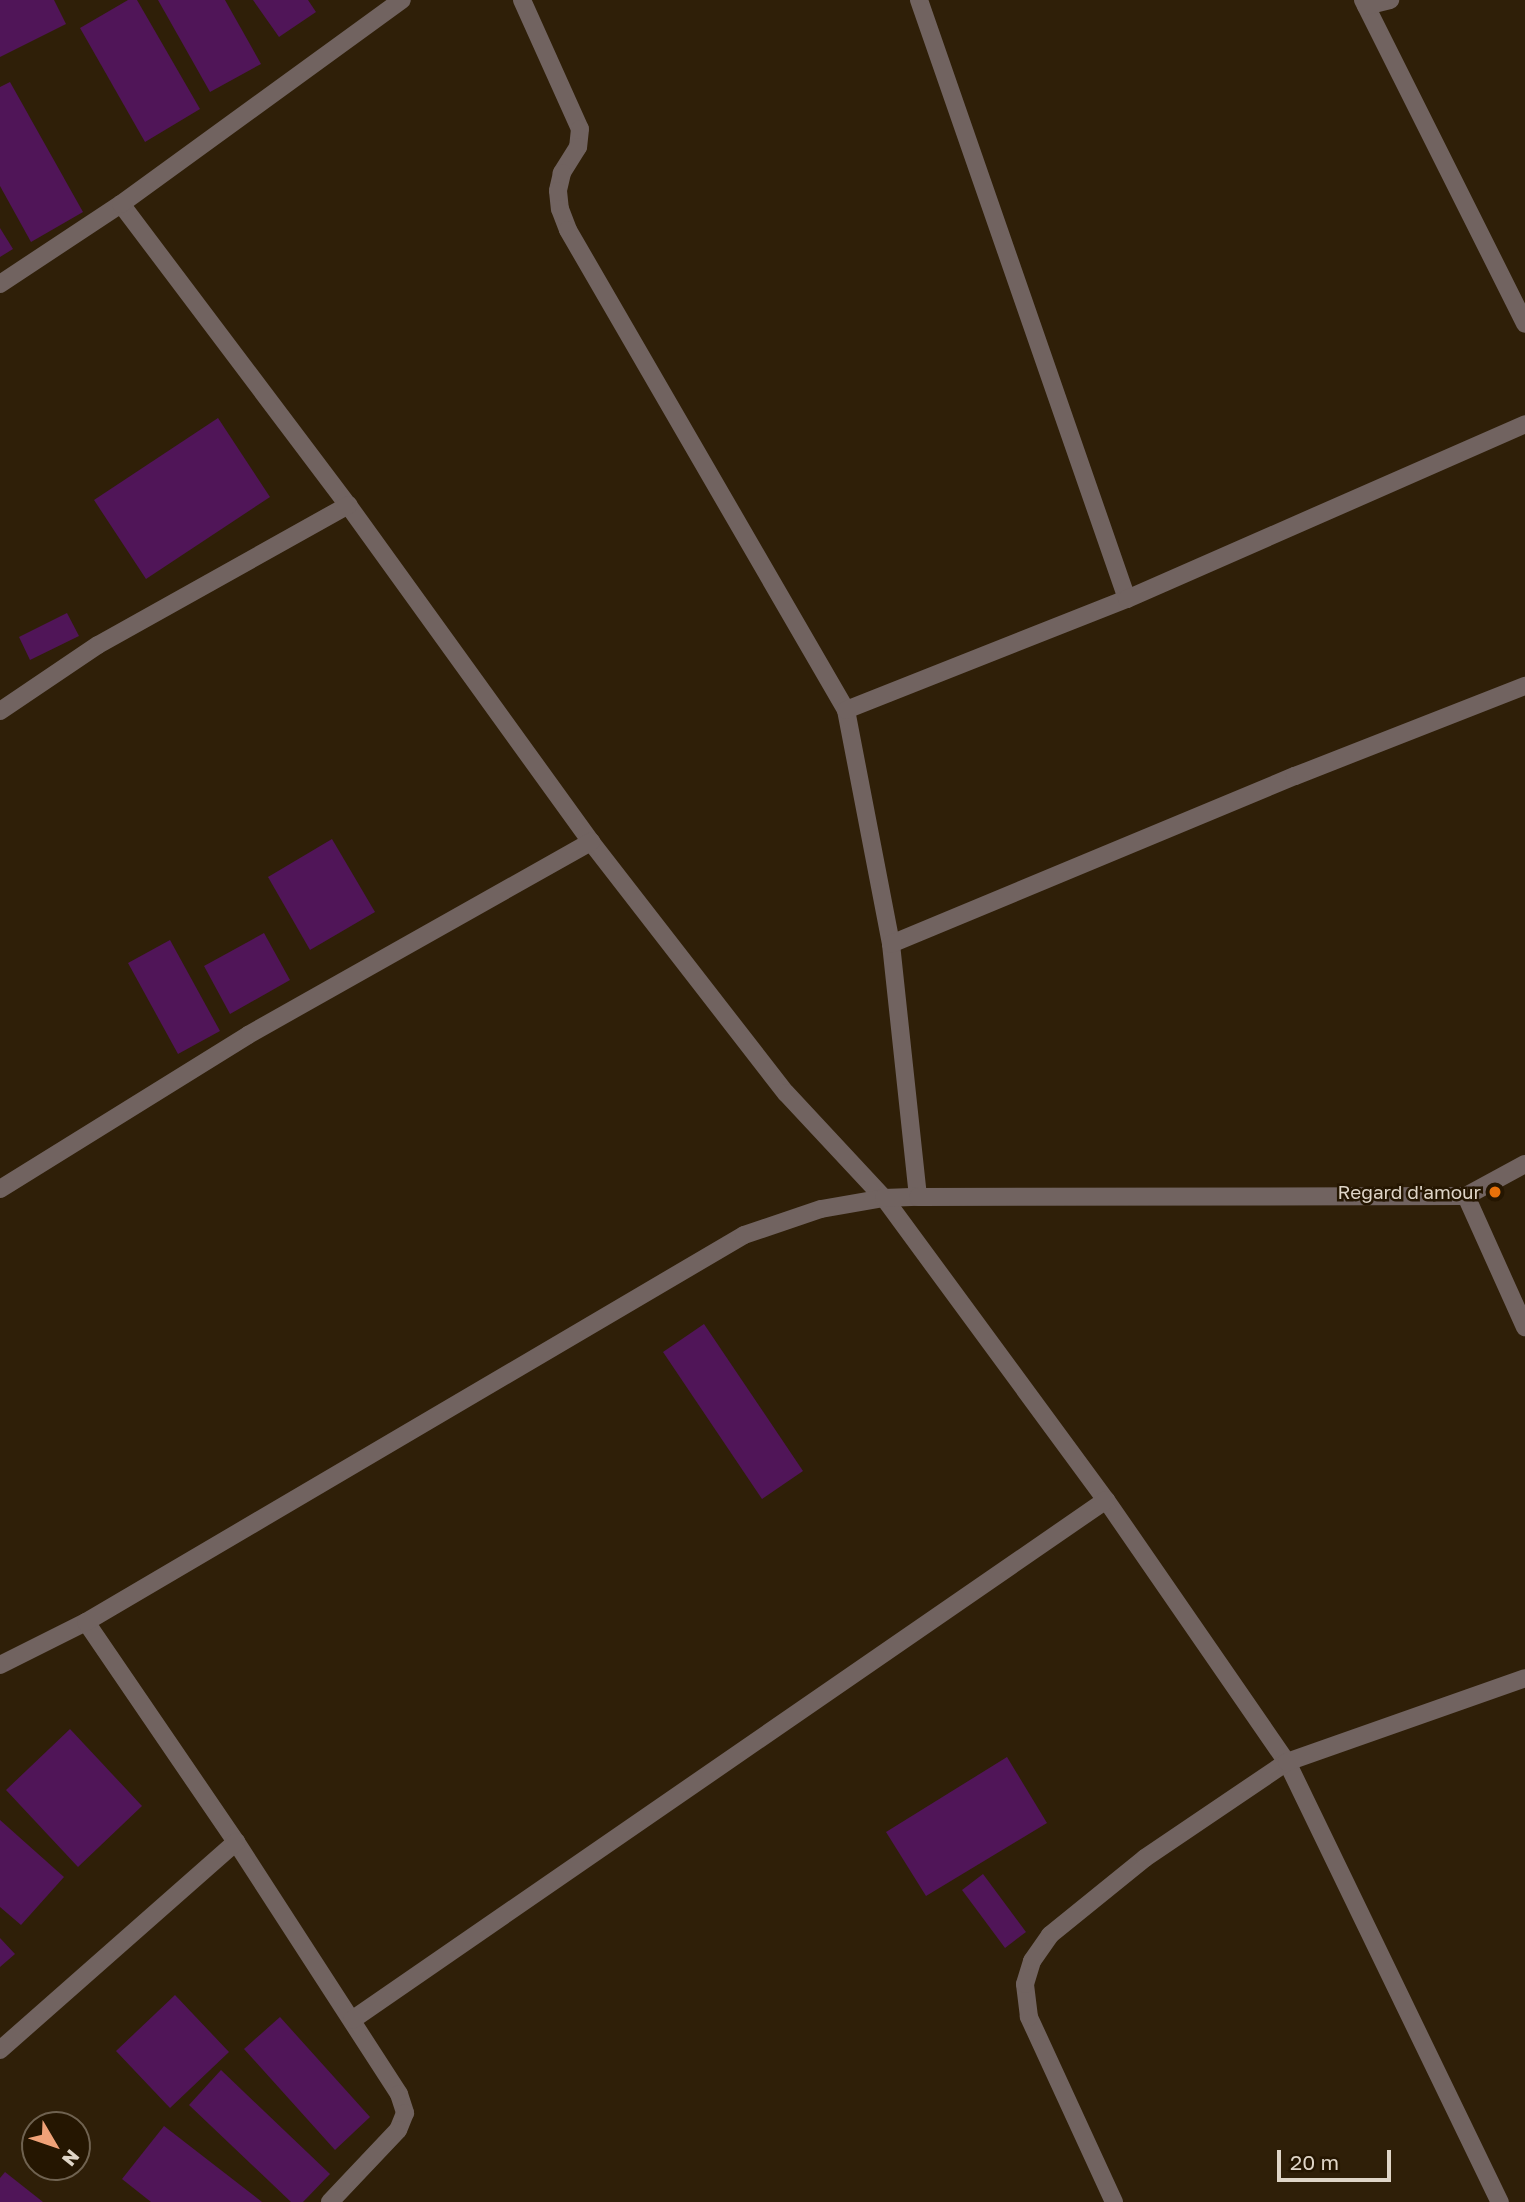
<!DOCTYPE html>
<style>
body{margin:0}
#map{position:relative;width:1525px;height:2202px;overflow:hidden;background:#2f1f08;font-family:"Golos Text",sans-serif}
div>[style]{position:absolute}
.building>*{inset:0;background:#501558}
.minor>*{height:18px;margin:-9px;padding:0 9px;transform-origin:9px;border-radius:9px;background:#716360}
.dots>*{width:19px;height:19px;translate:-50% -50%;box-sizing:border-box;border:4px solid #251601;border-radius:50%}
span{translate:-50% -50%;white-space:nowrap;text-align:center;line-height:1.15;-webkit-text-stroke:5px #251601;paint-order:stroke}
.poi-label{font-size:19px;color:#dfd5c7}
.right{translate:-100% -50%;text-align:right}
.north{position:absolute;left:21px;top:2111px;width:70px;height:70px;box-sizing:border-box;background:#251601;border:2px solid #6f6250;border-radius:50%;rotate:129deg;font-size:19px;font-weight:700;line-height:28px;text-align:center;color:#dfd5c7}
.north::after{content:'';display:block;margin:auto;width:24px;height:32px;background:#f0a278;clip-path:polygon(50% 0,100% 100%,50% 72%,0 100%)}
.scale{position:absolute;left:1277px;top:2150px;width:114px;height:32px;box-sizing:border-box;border:4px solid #dfd5c7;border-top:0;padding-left:9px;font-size:21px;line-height:24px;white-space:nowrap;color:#dfd5c7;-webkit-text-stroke:5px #251601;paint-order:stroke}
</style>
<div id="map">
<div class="building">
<div style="clip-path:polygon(0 0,54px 0,66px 24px,0 57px)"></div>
<div style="clip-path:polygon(128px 0,137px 0,200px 109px,145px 142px,80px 28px)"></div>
<div style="clip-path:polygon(158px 0,225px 0,261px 64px,210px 92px)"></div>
<div style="clip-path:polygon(253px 0,308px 0,316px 12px,279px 37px)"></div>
<div style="clip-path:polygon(10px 82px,83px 212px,31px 242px,0 186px,0 87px)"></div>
<div style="clip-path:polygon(0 228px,13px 249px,0 257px)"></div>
<div style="clip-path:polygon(218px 418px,270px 497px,146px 579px,94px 500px)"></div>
<div style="clip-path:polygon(67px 613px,79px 636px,30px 660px,19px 637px)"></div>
<div style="clip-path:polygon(332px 839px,375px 912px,310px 950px,268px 877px)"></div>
<div style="clip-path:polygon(264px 933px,290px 980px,230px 1014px,204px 966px)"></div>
<div style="clip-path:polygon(170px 940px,220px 1031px,178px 1054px,128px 963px)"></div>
<div style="clip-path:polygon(704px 1324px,803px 1471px,762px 1499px,663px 1352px)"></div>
<div style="clip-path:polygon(70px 1729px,142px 1806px,78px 1867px,6px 1790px)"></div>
<div style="clip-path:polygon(1007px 1757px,1047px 1823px,926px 1896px,886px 1832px)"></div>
<div style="clip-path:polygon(0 1820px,64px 1877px,21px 1925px,0 1907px)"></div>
<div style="clip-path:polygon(983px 1874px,1026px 1932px,1005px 1948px,962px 1890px)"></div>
<div style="clip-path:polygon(0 1938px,15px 1954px,0 1967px)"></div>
<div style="clip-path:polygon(175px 1995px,229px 2052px,170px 2108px,116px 2051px)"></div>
<div style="clip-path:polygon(280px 2017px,370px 2117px,335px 2150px,244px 2049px)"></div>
<div style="clip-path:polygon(221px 2070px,330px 2174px,303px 2202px,291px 2202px,189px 2105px)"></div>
<div style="clip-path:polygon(164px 2126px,262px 2202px,151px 2202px,122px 2179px)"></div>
<div style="clip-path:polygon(5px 2172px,43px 2202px,0 2202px,0 2178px)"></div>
</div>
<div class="minor">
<div style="left:522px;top:0;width:141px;rotate:65.8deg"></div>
<div style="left:580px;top:129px;width:18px;rotate:96deg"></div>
<div style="left:578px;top:147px;width:31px;rotate:122deg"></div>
<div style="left:562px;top:173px;width:18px;rotate:103deg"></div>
<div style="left:558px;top:191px;width:18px;rotate:84deg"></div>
<div style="left:560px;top:209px;width:22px;rotate:69deg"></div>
<div style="left:568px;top:230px;width:555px;rotate:59.92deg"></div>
<div style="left:846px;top:710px;width:238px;rotate:79.1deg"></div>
<div style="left:891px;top:944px;width:254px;rotate:83.9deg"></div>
<div style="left:919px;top:0;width:634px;rotate:70.85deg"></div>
<div style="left:1363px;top:0;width:362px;rotate:63.4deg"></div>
<div style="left:1366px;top:6px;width:25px;rotate:-14deg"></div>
<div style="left:121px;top:204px;width:377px;rotate:53deg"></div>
<div style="left:348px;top:505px;width:415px;rotate:54.2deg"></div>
<div style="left:591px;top:842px;width:318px;rotate:52.2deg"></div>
<div style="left:786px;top:1093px;width:144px;rotate:47deg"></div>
<div style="left:884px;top:1198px;width:375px;rotate:53.7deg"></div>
<div style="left:1106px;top:1500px;width:318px;rotate:55.4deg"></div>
<div style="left:1287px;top:1762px;width:489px;rotate:64.2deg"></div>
<div style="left:0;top:284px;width:145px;rotate:-33.5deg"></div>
<div style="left:121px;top:204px;width:347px;rotate:-36deg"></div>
<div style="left:846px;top:710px;width:302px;rotate:-21.6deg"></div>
<div style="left:1127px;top:599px;width:435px;rotate:-23.7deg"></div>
<div style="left:0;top:711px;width:118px;rotate:-34deg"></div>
<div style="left:98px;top:645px;width:287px;rotate:-29.2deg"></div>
<div style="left:891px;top:944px;width:438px;rotate:-22.6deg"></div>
<div style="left:1295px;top:776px;width:247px;rotate:-21.4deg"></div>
<div style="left:0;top:1189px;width:292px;rotate:-31.8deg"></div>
<div style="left:248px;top:1035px;width:394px;rotate:-29.4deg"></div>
<div style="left:1466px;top:1196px;width:144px;rotate:65.8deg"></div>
<div style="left:86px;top:1622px;width:266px;rotate:55.7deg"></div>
<div style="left:236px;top:1842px;width:300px;rotate:57.1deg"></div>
<div style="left:399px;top:2094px;width:20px;rotate:72deg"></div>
<div style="left:405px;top:2113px;width:18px;rotate:112deg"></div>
<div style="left:398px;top:2130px;width:99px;rotate:133.4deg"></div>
<div style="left:0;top:1665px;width:96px;rotate:-26.6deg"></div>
<div style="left:86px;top:1622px;width:763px;rotate:-30.46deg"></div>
<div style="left:744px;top:1235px;width:81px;rotate:-18.7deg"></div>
<div style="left:821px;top:1209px;width:64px;rotate:-9.9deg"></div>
<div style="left:884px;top:1198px;width:34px;rotate:-2deg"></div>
<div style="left:918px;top:1197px;width:548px;rotate:-0.1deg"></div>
<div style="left:1466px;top:1196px;width:67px;rotate:-28.5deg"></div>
<div style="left:352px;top:2020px;width:916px;rotate:-34.59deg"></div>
<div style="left:0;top:2050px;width:315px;rotate:-41.4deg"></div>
<div style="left:1114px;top:2202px;width:204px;rotate:-114.7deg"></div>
<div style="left:1029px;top:2017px;width:33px;rotate:-97deg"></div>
<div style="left:1025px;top:1984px;width:24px;rotate:-73deg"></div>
<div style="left:1032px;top:1961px;width:32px;rotate:-55deg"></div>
<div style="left:1050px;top:1935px;width:122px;rotate:-39deg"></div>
<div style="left:1145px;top:1858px;width:171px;rotate:-34.1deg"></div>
<div style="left:1287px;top:1762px;width:252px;rotate:-19.4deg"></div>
</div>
<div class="dots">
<div style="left:1495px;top:1192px;background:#e8710a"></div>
</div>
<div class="poi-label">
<span class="right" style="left:1481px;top:1192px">Regard d'amour</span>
</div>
<div class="north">N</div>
<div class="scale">20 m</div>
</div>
